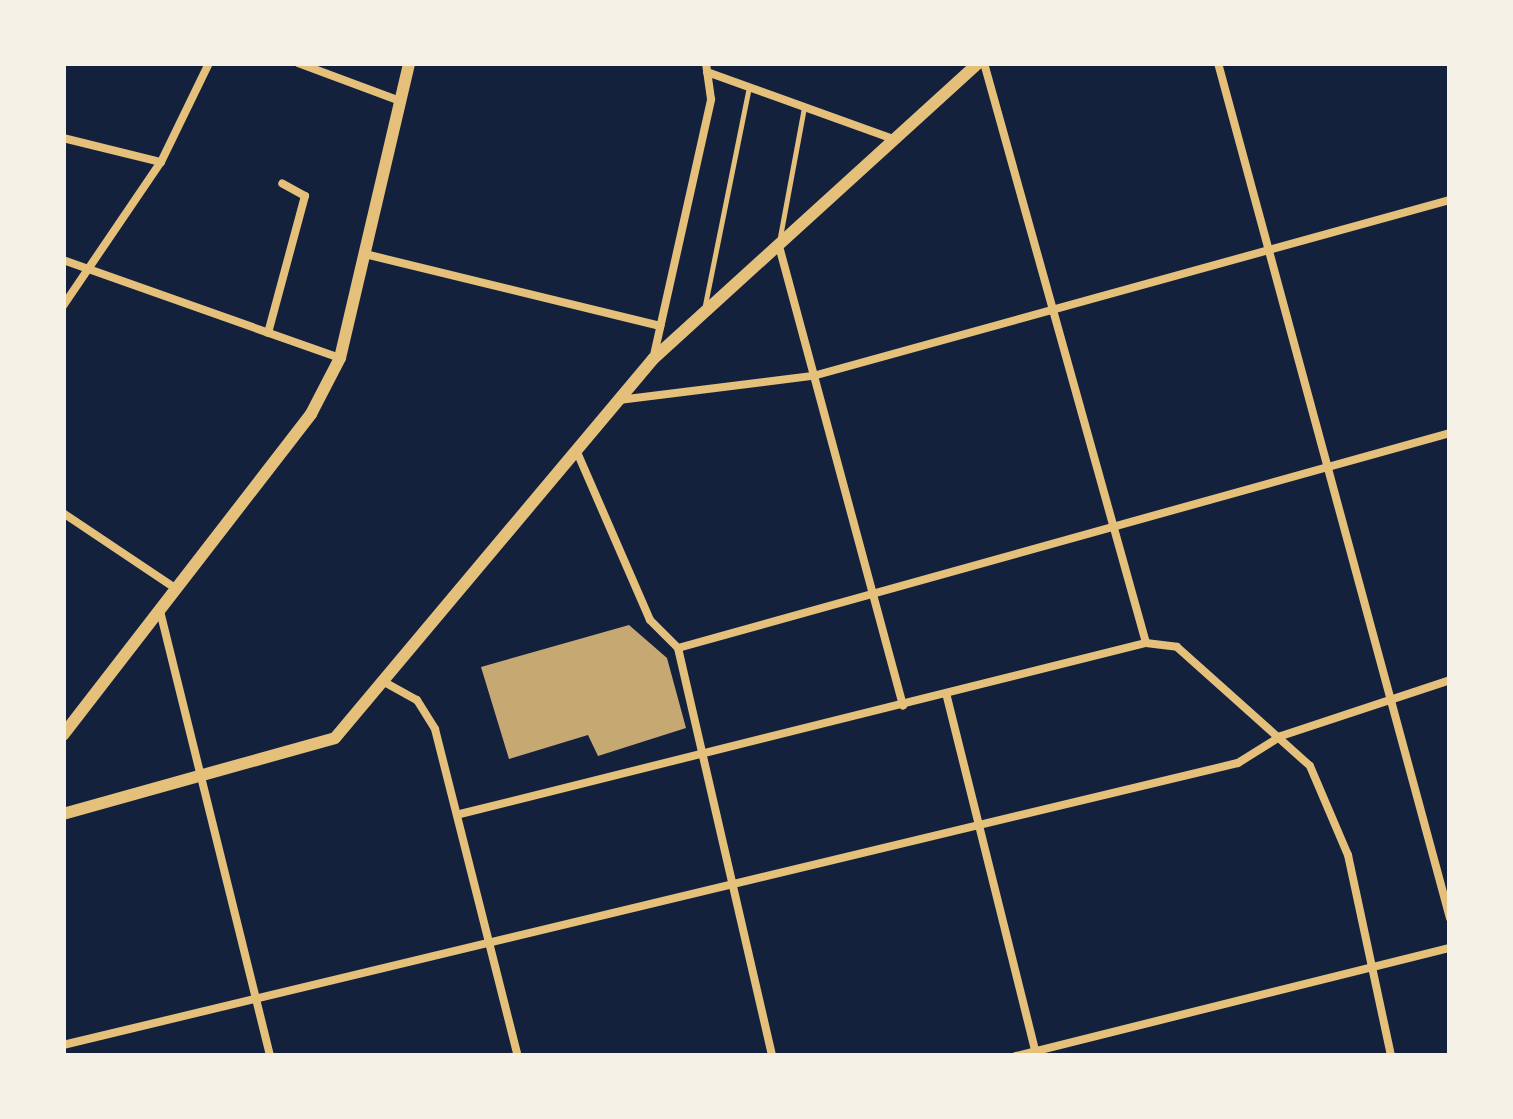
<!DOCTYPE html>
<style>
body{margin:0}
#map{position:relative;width:1513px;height:1119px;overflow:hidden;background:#14213d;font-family:"PT Serif",serif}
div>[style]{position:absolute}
.building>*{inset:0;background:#c6a872}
.service>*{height:4.5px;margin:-2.25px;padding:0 2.25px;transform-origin:2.25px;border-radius:2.25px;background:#e5c07b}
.minor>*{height:8px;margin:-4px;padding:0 4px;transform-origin:4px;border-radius:4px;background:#e5c07b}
.primary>*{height:12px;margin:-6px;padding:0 6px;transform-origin:6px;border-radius:6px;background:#e5c07b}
span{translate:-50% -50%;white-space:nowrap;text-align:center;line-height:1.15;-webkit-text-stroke:9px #f6f1e7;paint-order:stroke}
.frame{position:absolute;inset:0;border:66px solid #f6f1e7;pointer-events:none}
</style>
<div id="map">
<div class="building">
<div style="clip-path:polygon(629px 625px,667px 658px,686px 728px,598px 756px,588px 735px,509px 759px,481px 667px)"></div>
</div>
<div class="service">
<div style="left:780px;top:237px;width:132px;rotate:-79.5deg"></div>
<div style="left:705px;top:305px;width:222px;rotate:-78.6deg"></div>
</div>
<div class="minor">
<div style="left:298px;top:63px;width:109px;rotate:20.4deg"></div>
<div style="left:984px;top:63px;width:602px;rotate:74.39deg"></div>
<div style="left:1218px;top:63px;width:886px;rotate:74.82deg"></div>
<div style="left:707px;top:72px;width:195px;rotate:19.8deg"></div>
<div style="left:63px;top:138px;width:101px;rotate:13.8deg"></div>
<div style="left:779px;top:246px;width:476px;rotate:74.9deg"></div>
<div style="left:365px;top:254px;width:304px;rotate:13.7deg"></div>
<div style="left:63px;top:260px;width:293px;rotate:19.5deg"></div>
<div style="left:63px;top:306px;width:174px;rotate:-55.8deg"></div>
<div style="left:161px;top:162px;width:110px;rotate:-64.1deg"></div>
<div style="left:268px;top:333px;width:142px;rotate:-74.9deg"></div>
<div style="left:305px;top:196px;width:26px;rotate:-151deg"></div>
<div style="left:654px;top:355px;width:262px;rotate:-77.4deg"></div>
<div style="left:711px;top:99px;width:36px;rotate:-98deg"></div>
<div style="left:619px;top:400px;width:195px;rotate:-7.1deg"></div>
<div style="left:813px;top:376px;width:661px;rotate:-15.45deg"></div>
<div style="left:577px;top:452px;width:183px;rotate:66.5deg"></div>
<div style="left:650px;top:620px;width:40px;rotate:45deg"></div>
<div style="left:678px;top:648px;width:419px;rotate:77deg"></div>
<div style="left:63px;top:513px;width:135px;rotate:33.8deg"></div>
<div style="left:160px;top:611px;width:458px;rotate:76.1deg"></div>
<div style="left:678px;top:648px;width:801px;rotate:-15.56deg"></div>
<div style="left:386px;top:683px;width:35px;rotate:29deg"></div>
<div style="left:417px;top:700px;width:34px;rotate:58deg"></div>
<div style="left:435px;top:729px;width:337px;rotate:75.8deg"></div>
<div style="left:947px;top:697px;width:369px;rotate:76deg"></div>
<div style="left:460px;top:814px;width:707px;rotate:-14deg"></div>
<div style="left:1146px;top:643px;width:31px;rotate:7deg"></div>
<div style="left:1177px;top:647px;width:178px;rotate:41.8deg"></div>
<div style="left:1310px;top:766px;width:97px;rotate:66.9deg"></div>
<div style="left:1348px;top:855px;width:206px;rotate:77.9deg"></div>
<div style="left:63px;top:1045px;width:1208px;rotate:-13.5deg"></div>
<div style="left:1238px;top:763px;width:51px;rotate:-32.1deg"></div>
<div style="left:1281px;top:736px;width:178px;rotate:-18.3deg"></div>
<div style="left:1016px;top:1056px;width:447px;rotate:-14deg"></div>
</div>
<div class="primary">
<div style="left:63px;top:735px;width:406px;rotate:-52.3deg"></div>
<div style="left:311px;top:414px;width:63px;rotate:-62.6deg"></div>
<div style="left:340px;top:358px;width:303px;rotate:-76.8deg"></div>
<div style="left:63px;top:814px;width:282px;rotate:-15.6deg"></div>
<div style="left:335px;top:738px;width:495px;rotate:-50deg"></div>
<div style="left:653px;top:359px;width:440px;rotate:-42.3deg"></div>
</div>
<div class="frame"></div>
</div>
